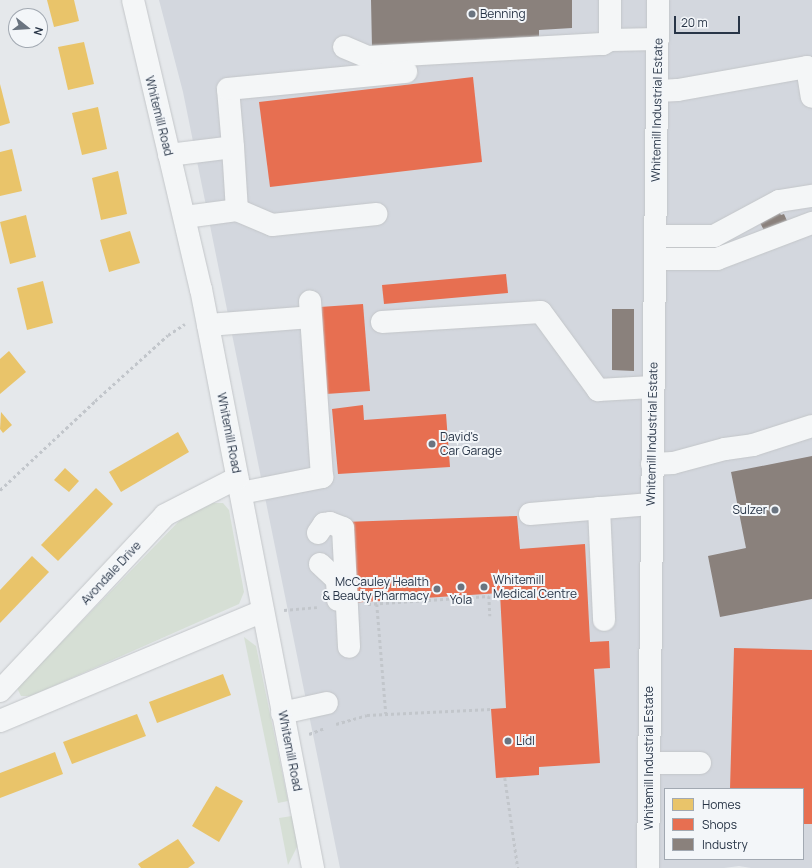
<!DOCTYPE html>
<style>
body{margin:0}
#map{position:relative;width:812px;height:868px;overflow:hidden;background:#e5e8eb;font-family:Manrope,sans-serif}
div>[style]{position:absolute}
.built>*{inset:0;background:#d3d7de}
.green>*{inset:0;background:#d6dfd5}
.homes>*{inset:0;background:#e9c46a}
.shops>*{inset:0;background:#e76f51}
.industry>*{inset:0;background:#8a817c}
.path>*{height:2.5px;margin-top:-1.25px;transform-origin:0;background:repeating-linear-gradient(90deg,#c2c6cb 0 3px,transparent 0 6px)}
.roads{filter:drop-shadow(0 0 1px #c3c6c9) drop-shadow(0 0 1px #c3c6c9)}
.minor>*{height:22px;margin:-11px;padding:0 11px;transform-origin:11px;border-radius:11px;background:#f4f6f7}
.dots>*{width:11px;height:11px;translate:-50% -50%;box-sizing:border-box;border:2px solid #f3f6f9;border-radius:50%}
span{translate:-50% -50%;white-space:nowrap;text-align:center;line-height:1.15;-webkit-text-stroke:4px #f3f6f9;paint-order:stroke}
.poi-label{font-size:12px;color:#283547}
.left{translate:0 -50%;text-align:left}
.right{translate:-100% -50%;text-align:right}
.street-label{font-size:12px;color:#283547}
.legend{position:absolute;left:664px;top:788px;width:140px;height:72px;box-sizing:border-box;background:#f3f6f9;border:1px solid #a2a9b2;margin:0;padding:5px 7px;list-style:none;font-size:12px;color:#283547}
.legend li{display:flex;align-items:center;gap:8px;height:20px}
.legend b{width:20px;border:1px solid #a2a9b2}
.north{position:absolute;left:8px;top:8px;width:40px;height:40px;box-sizing:border-box;background:#f3f6f9;border:1px solid #a2a9b2;border-radius:50%;rotate:107deg;font-size:11px;font-weight:700;line-height:16px;text-align:center;color:#283547}
.north::after{content:'';display:block;margin:auto;width:14px;height:18px;background:#6a7480;clip-path:polygon(50% 0,100% 100%,50% 72%,0 100%)}
.scale{position:absolute;left:674px;top:16px;width:66px;height:18px;box-sizing:border-box;border:2px solid #283547;border-top:0;padding-left:5px;font-size:12px;line-height:14px;white-space:nowrap;color:#283547;-webkit-text-stroke:3px #f3f6f9;paint-order:stroke}
</style>
<div id="map">
<div class="built">
<div style="clip-path:polygon(evenodd,159px 0,812px 0,812px 868px,751px 868px,739px 866px,724px 868px,340px 868px,183px 92px,159px 0,665px 789px,803px 789px,803px 859px,665px 859px,665px 789px)"></div>
</div>
<div class="green">
<div style="clip-path:polygon(206px 503px,223px 503px,229px 510px,244px 592px,239px 604px,31px 696px,21px 696px,17px 688px,184px 516px)"></div>
<div style="clip-path:polygon(244px 637px,256px 646px,288px 801px,278px 803px)"></div>
<div style="clip-path:polygon(292px 816px,298px 845px,288px 865px,279px 818px)"></div>
</div>
<div class="homes">
<div style="clip-path:polygon(47px 0,74px 0,79px 21px,54px 27px)"></div>
<div style="clip-path:polygon(84px 42px,94px 84px,68px 90px,58px 47px)"></div>
<div style="clip-path:polygon(0 84px,10px 123px,0 126px)"></div>
<div style="clip-path:polygon(98px 107px,107px 149px,82px 155px,72px 113px)"></div>
<div style="clip-path:polygon(12px 149px,22px 191px,0 196px,0 152px)"></div>
<div style="clip-path:polygon(118px 171px,127px 214px,101px 220px,92px 178px)"></div>
<div style="clip-path:polygon(26px 215px,36px 257px,10px 264px,0 222px)"></div>
<div style="clip-path:polygon(130px 231px,140px 263px,109px 272px,100px 240px)"></div>
<div style="clip-path:polygon(43px 281px,53px 323px,27px 330px,17px 288px)"></div>
<div style="clip-path:polygon(9px 351px,26px 372px,0 394px,0 359px)"></div>
<div style="clip-path:polygon(1px 412px,12px 425px,3px 433px,0 429px)"></div>
<div style="clip-path:polygon(178px 432px,189px 452px,121px 492px,109px 472px)"></div>
<div style="clip-path:polygon(65px 468px,79px 481px,69px 492px,54px 480px)"></div>
<div style="clip-path:polygon(96px 488px,113px 504px,58px 561px,41px 545px)"></div>
<div style="clip-path:polygon(32px 556px,49px 572px,0 623px,0 590px)"></div>
<div style="clip-path:polygon(223px 674px,231px 695px,157px 723px,149px 702px)"></div>
<div style="clip-path:polygon(137px 714px,146px 736px,72px 764px,63px 742px)"></div>
<div style="clip-path:polygon(55px 752px,63px 774px,0 798px,0 773px)"></div>
<div style="clip-path:polygon(216px 786px,243px 801px,219px 842px,192px 826px)"></div>
<div style="clip-path:polygon(178px 839px,195px 863px,188px 868px,141px 868px,138px 864px)"></div>
</div>
<div class="shops">
<div style="clip-path:polygon(473px 77px,482px 162px,270px 187px,259px 102px)"></div>
<div style="clip-path:polygon(506px 274px,508px 293px,384px 304px,382px 285px)"></div>
<div style="clip-path:polygon(363px 304px,370px 391px,326px 394px,320px 307px)"></div>
<div style="clip-path:polygon(363px 405px,364px 420px,446px 414px,450px 467px,338px 474px,332px 409px)"></div>
<div style="clip-path:polygon(517px 516px,520px 549px,585px 544px,590px 642px,609px 641px,610px 668px,594px 669px,600px 763px,539px 767px,539px 775px,496px 778px,491px 709px,506px 708px,500px 593px,349px 603px,344px 522px)"></div>
<div style="clip-path:polygon(734px 648px,812px 650px,812px 824px,803px 824px,803px 789px,730px 789px)"></div>
</div>
<div class="industry">
<div style="clip-path:polygon(371px 0,572px 0,572px 28px,539px 30px,539px 45px,372px 48px)"></div>
<div style="clip-path:polygon(779px 212px,781px 215px,784px 214px,788px 223px,766px 234px,758px 219px)"></div>
<div style="clip-path:polygon(612px 309px,634px 309px,634px 371px,612px 370px)"></div>
<div style="clip-path:polygon(812px 456px,812px 599px,720px 617px,708px 556px,746px 548px,731px 472px)"></div>
</div>
<div class="path">
<div style="left:0;top:490px;width:130px;rotate:-43.1deg"></div>
<div style="left:95px;top:401px;width:98px;rotate:-42.1deg"></div>
<div style="left:168px;top:335px;width:20px;rotate:-33deg"></div>
<div style="left:368px;top:604px;width:121px;rotate:-3.8deg"></div>
<div style="left:489px;top:596px;width:20px;rotate:87deg"></div>
<div style="left:377px;top:604px;width:110px;rotate:85.3deg"></div>
<div style="left:284px;top:610px;width:33px;rotate:-5deg"></div>
<div style="left:336px;top:724px;width:32px;rotate:-16deg"></div>
<div style="left:367px;top:715px;width:124px;rotate:-2.8deg"></div>
<div style="left:309px;top:734px;width:17px;rotate:-21deg"></div>
<div style="left:505px;top:778px;width:91px;rotate:81.8deg"></div>
</div>
<div class="roads">
<div class="minor">
<div style="left:133px;top:0;width:297px;rotate:76.8deg"></div>
<div style="left:201px;top:289px;width:590px;rotate:79.05deg"></div>
<div style="left:610px;top:40px;width:40px;rotate:-90deg"></div>
<div style="left:344px;top:47px;width:26px;rotate:23deg"></div>
<div style="left:368px;top:57px;width:235px;rotate:-3.2deg"></div>
<div style="left:603px;top:44px;width:8px;rotate:-30deg"></div>
<div style="left:610px;top:40px;width:48px;rotate:-1.2deg"></div>
<div style="left:658px;top:91px;width:20px;rotate:-3deg"></div>
<div style="left:678px;top:90px;width:131px;rotate:-10.1deg"></div>
<div style="left:807px;top:67px;width:30px;rotate:81deg"></div>
<div style="left:233px;top:147px;width:63px;rotate:86.4deg"></div>
<div style="left:237px;top:210px;width:38px;rotate:23deg"></div>
<div style="left:272px;top:225px;width:105px;rotate:-6deg"></div>
<div style="left:169px;top:155px;width:64px;rotate:-7.1deg"></div>
<div style="left:233px;top:147px;width:58px;rotate:-94.9deg"></div>
<div style="left:228px;top:89px;width:179px;rotate:-5.5deg"></div>
<div style="left:185px;top:217px;width:52px;rotate:-7.7deg"></div>
<div style="left:656px;top:236px;width:58px"></div>
<div style="left:714px;top:236px;width:74px;rotate:-28.3deg"></div>
<div style="left:779px;top:201px;width:33px;rotate:-9deg"></div>
<div style="left:655px;top:259px;width:62px"></div>
<div style="left:717px;top:259px;width:102px;rotate:-20.8deg"></div>
<div style="left:382px;top:322px;width:159px;rotate:-3.6deg"></div>
<div style="left:541px;top:312px;width:97px;rotate:53.8deg"></div>
<div style="left:598px;top:390px;width:54px;rotate:-3.2deg"></div>
<div style="left:208px;top:325px;width:103px;rotate:-4.4deg"></div>
<div style="left:652px;top:464px;width:21px;rotate:-3deg"></div>
<div style="left:673px;top:463px;width:54px;rotate:-15.1deg"></div>
<div style="left:725px;top:449px;width:28px;rotate:-8deg"></div>
<div style="left:753px;top:445px;width:62px;rotate:-17.9deg"></div>
<div style="left:241px;top:493px;width:83px;rotate:-11.2deg"></div>
<div style="left:322px;top:477px;width:176px;rotate:-93.9deg"></div>
<div style="left:599px;top:508px;width:112px;rotate:87.4deg"></div>
<div style="left:530px;top:514px;width:121px;rotate:-4.7deg"></div>
<div style="left:318px;top:533px;width:11px;rotate:-56deg"></div>
<div style="left:324px;top:524px;width:6px;rotate:-9deg"></div>
<div style="left:330px;top:523px;width:14px;rotate:21deg"></div>
<div style="left:343px;top:528px;width:119px;rotate:87.1deg"></div>
<div style="left:320px;top:564px;width:23px;rotate:43deg"></div>
<div style="left:337px;top:580px;width:20px;rotate:87deg"></div>
<div style="left:0;top:691px;width:241px;rotate:-46.8deg"></div>
<div style="left:165px;top:515px;width:81px;rotate:-27.2deg"></div>
<div style="left:282px;top:713px;width:46px;rotate:-12.5deg"></div>
<div style="left:0;top:721px;width:285px;rotate:-22.7deg"></div>
<div style="left:649px;top:763px;width:51px"></div>
<div style="left:648px;top:868px;width:868px;rotate:-89.34deg"></div>
</div>
</div>
<div class="dots">
<div style="left:472px;top:14px;background:#6a7480"></div>
<div style="left:432px;top:444px;background:#6a7480"></div>
<div style="left:775px;top:510px;background:#6a7480"></div>
<div style="left:461px;top:587px;background:#6a7480"></div>
<div style="left:484px;top:587px;background:#6a7480"></div>
<div style="left:437px;top:589px;background:#6a7480"></div>
<div style="left:508px;top:741px;background:#6a7480"></div>
</div>
<div class="poi-label">
<span class="left" style="left:480px;top:14px">Benning</span>
<span class="left" style="left:440px;top:444px">David's<br>Car Garage</span>
<span class="right" style="left:767px;top:510px">Sulzer</span>
<span class="left" style="left:493px;top:587px">Whitemill<br>Medical Centre</span>
<span class="right" style="left:429px;top:589px">McCauley Health<br>&amp; Beauty Pharmacy</span>
<span style="left:461px;top:600px">Yola</span>
<span class="left" style="left:516px;top:741px">Lidl</span>
</div>
<div class="street-label">
<span style="left:657px;top:110px;rotate:-89deg">Whitemill Industrial Estate</span>
<span style="left:159px;top:116px;rotate:76deg">Whitemill Road</span>
<span style="left:229px;top:433px;rotate:79deg">Whitemill Road</span>
<span style="left:652px;top:434px;rotate:-89deg">Whitemill Industrial Estate</span>
<span style="left:111px;top:573px;rotate:-47deg">Avondale Drive</span>
<span style="left:290px;top:751px;rotate:79deg">Whitemill Road</span>
<span style="left:649px;top:758px;rotate:-90deg">Whitemill Industrial Estate</span>
</div>
<ul class="legend">
<li><b style="height:11px;background:#e9c46a"></b>Homes</li>
<li><b style="height:11px;background:#e76f51"></b>Shops</li>
<li><b style="height:11px;background:#8a817c"></b>Industry</li>
</ul>
<div class="north">N</div>
<div class="scale">20 m</div>
</div>
